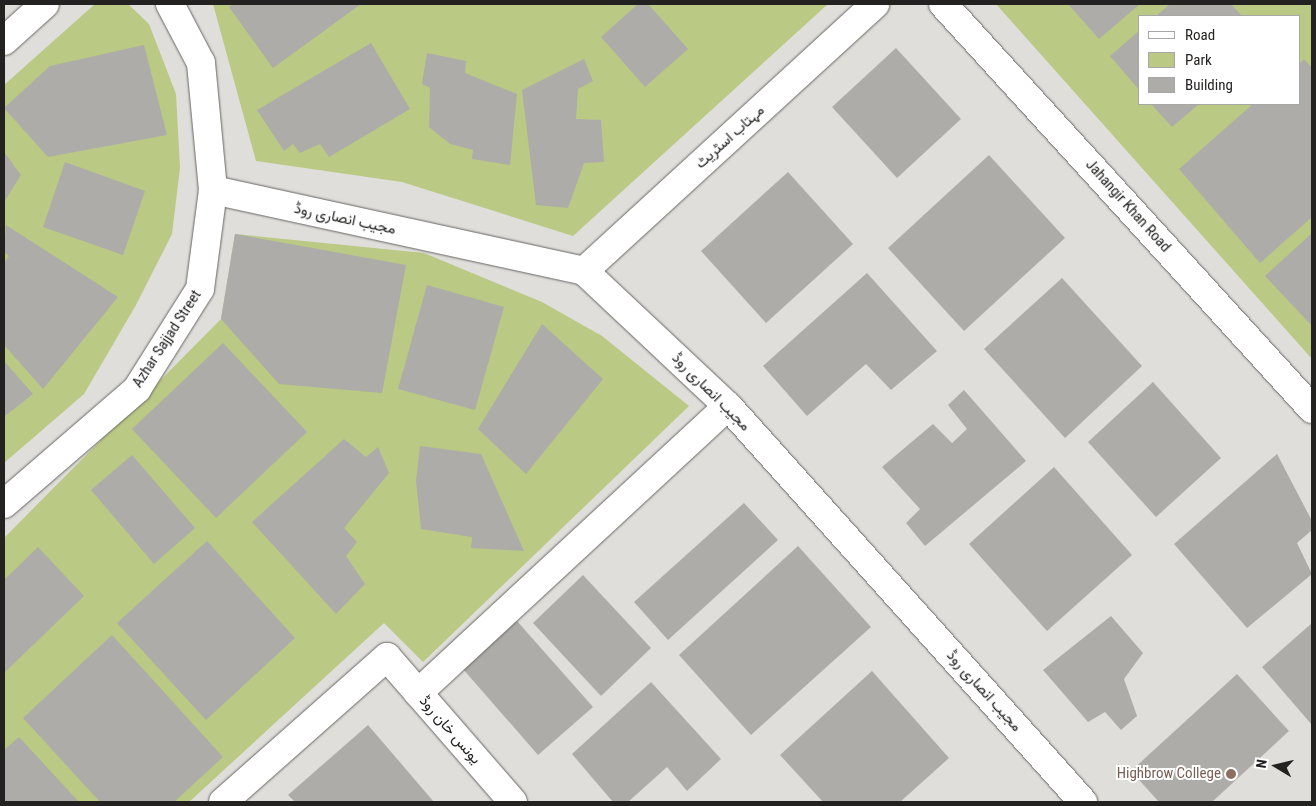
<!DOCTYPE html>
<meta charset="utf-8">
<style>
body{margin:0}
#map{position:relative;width:1316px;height:806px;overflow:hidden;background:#dfdeda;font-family:"Roboto Condensed",Vazirmatn,sans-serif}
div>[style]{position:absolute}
.green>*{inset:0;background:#bac984}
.building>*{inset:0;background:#adaca8}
.roads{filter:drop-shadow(0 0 1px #686663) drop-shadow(0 0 1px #686663)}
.minor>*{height:28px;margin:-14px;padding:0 14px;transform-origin:14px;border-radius:14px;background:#fff}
.dots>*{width:14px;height:14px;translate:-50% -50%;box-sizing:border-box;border:2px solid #fff;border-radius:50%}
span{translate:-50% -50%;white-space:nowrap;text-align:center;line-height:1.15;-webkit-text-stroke:4px #fff;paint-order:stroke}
.street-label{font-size:15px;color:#232221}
.education-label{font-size:15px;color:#785e54}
.right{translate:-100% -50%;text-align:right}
.frame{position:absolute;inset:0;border:5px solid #232221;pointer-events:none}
.legend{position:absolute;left:1138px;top:15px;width:162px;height:90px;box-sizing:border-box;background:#fff;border:1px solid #a7a7a6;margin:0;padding:6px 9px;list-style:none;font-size:15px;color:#232221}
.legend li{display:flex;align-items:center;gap:10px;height:25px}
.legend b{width:25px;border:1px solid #a7a7a6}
.north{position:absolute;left:1251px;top:741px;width:50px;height:50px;-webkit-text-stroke:4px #fff;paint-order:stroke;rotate:279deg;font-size:14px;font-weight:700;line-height:20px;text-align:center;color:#232221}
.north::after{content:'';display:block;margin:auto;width:18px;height:22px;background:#232221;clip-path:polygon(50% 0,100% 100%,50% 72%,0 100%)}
</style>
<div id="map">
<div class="green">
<div style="clip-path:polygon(95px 4px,128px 4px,149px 24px,176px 94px,180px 168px,172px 234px,136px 305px,84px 394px,4px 463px,4px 85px)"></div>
<div style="clip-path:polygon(213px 4px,828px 4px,573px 236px,402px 182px,256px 161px)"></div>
<div style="clip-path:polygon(evenodd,996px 4px,1312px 4px,1312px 359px,996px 4px,1140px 16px,1300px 16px,1300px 104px,1140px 104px,1140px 16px)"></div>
<div style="clip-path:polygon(235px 234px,424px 253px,542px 302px,602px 336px,689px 406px,423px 662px,384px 623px,189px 802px,4px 802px,4px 538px,221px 319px)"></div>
</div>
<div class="building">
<div style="clip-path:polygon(233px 4px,361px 4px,273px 68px,229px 7px)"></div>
<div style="clip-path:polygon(638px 4px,648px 4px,688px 49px,645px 87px,601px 37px)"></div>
<div style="clip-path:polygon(1068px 4px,1140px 4px,1099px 39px)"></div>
<div style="clip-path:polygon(1170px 4px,1231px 4px,1242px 16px,1156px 16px)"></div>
<div style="clip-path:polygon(1140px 30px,1140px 91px,1110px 56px)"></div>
<div style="clip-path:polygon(371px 43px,410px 109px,329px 157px,320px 144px,300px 153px,293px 144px,284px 151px,257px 110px)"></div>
<div style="clip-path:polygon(144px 45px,167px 135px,48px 157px,4px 108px,50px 66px)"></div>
<div style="clip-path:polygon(896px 48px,961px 119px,897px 178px,832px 107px)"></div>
<div style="clip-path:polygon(427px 53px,466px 61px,465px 73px,517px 94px,510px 165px,472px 159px,473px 150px,450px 144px,429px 127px,430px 88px,422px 84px)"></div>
<div style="clip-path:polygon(584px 59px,593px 81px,578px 89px,576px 119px,601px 120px,604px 162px,584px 163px,568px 208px,536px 205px,522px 90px)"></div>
<div style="clip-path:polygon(1304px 59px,1312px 68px,1312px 217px,1260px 263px,1179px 169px,1253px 104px,1300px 104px,1300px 63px)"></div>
<div style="clip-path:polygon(1151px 104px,1199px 104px,1172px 127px)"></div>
<div style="clip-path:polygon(4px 152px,21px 175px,4px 202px)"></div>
<div style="clip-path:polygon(989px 155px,1065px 238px,964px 331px,888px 248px)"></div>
<div style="clip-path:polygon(65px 162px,145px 191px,123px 255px,43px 227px)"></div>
<div style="clip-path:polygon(788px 172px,853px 244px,766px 323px,701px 251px)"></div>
<div style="clip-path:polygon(6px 225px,118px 297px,43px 389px,4px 345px,4px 263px,9px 256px,4px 252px)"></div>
<div style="clip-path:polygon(1312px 233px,1312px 326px,1265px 276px)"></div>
<div style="clip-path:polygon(235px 234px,406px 265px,382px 393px,279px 384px,221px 319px)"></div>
<div style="clip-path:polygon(867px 273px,937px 351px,891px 390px,866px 364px,807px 416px,763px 366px)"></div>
<div style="clip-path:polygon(1062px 278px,1142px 366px,1065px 438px,984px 349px)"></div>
<div style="clip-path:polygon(427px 285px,504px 307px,475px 410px,398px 389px)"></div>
<div style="clip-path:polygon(542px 324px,603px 379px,526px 474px,478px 429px)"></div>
<div style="clip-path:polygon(223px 343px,307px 432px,216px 518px,132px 429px)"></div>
<div style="clip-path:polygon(4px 361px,33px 394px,4px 417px)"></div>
<div style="clip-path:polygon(1153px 382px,1221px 458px,1156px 517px,1088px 442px)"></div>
<div style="clip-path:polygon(964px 390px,1026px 461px,925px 546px,906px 523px,920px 509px,882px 467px,933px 424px,952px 443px,967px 429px,948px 405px)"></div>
<div style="clip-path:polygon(344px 439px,366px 457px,378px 447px,389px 473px,344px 528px,357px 542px,346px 556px,365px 584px,336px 614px,252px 522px)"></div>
<div style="clip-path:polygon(420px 446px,481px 454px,524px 551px,471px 548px,472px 537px,421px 529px,416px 481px)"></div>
<div style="clip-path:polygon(1277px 454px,1312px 521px,1312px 530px,1297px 543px,1312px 574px,1247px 628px,1174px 544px)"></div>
<div style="clip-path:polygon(132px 455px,195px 528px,154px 564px,91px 490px)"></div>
<div style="clip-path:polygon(1054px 467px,1132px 555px,1047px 631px,969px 544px)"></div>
<div style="clip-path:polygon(744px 503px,778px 540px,668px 640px,634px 602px)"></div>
<div style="clip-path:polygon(207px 541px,295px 638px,206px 720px,117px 623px)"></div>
<div style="clip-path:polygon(798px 546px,871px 627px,751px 735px,679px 655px)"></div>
<div style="clip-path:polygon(38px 547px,84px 596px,4px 673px,4px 580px)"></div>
<div style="clip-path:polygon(583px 575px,651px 648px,601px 696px,533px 623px)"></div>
<div style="clip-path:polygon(1111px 616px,1143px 653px,1124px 679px,1137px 716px,1121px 730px,1105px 712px,1088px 722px,1043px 670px)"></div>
<div style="clip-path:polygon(517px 621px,593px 707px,538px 755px,463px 669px)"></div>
<div style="clip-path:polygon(1312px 623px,1312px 725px,1262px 667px)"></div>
<div style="clip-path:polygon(112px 635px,223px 757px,174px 802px,100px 802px,23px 718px)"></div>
<div style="clip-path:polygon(872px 671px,949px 758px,900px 802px,823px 802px,780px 755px)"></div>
<div style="clip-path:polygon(1237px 674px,1289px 731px,1212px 802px,1159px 802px,1131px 771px)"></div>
<div style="clip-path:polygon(651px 682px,721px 759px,687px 791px,667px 767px,628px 802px,613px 802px,572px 754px)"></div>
<div style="clip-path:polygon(368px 725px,434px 802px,295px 802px,288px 795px)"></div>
<div style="clip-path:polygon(19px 737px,79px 802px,4px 802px,4px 750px)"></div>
</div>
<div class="roads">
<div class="minor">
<div style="left:943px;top:4px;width:548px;rotate:47.66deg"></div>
<div style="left:4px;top:41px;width:55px;rotate:-42.1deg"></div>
<div style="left:213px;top:190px;width:380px;rotate:12.3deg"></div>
<div style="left:584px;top:271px;width:197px;rotate:43.2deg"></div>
<div style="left:728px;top:406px;width:532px;rotate:48.12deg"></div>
<div style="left:584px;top:271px;width:395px;rotate:-42.5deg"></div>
<div style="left:4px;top:504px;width:176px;rotate:-40.8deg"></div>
<div style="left:137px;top:389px;width:118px;rotate:-57.8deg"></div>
<div style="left:200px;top:289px;width:100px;rotate:-82.5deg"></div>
<div style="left:213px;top:190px;width:128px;rotate:-95.4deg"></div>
<div style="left:201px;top:63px;width:67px;rotate:-117.7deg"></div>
<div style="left:418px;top:693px;width:422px;rotate:-42.8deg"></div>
<div style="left:223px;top:802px;width:219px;rotate:-41.5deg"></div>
<div style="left:387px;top:657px;width:192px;rotate:49deg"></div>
</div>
</div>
<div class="dots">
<div style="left:1231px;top:774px;background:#8d6e63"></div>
</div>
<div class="street-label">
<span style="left:730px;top:137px;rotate:-42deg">مہتاب اسٹریٹ</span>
<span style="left:1128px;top:206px;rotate:48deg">Jahangir Khan Road</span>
<span style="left:345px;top:219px;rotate:12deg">مجیب انصاری روڈ</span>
<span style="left:167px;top:339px;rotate:-57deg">Azhar Sajjad Street</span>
<span style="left:711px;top:392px;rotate:45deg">مجیب انصاری روڈ</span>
<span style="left:984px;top:691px;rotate:48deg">مجیب انصاری روڈ</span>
<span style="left:450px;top:730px;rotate:49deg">یونس خان روڈ</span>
</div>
<div class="education-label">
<span class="right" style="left:1221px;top:774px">Highbrow College</span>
</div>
<div class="frame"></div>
<ul class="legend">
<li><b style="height:6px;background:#fff"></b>Road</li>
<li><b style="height:14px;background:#bac984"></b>Park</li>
<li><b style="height:14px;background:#adaca8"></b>Building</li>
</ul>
<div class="north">N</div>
</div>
